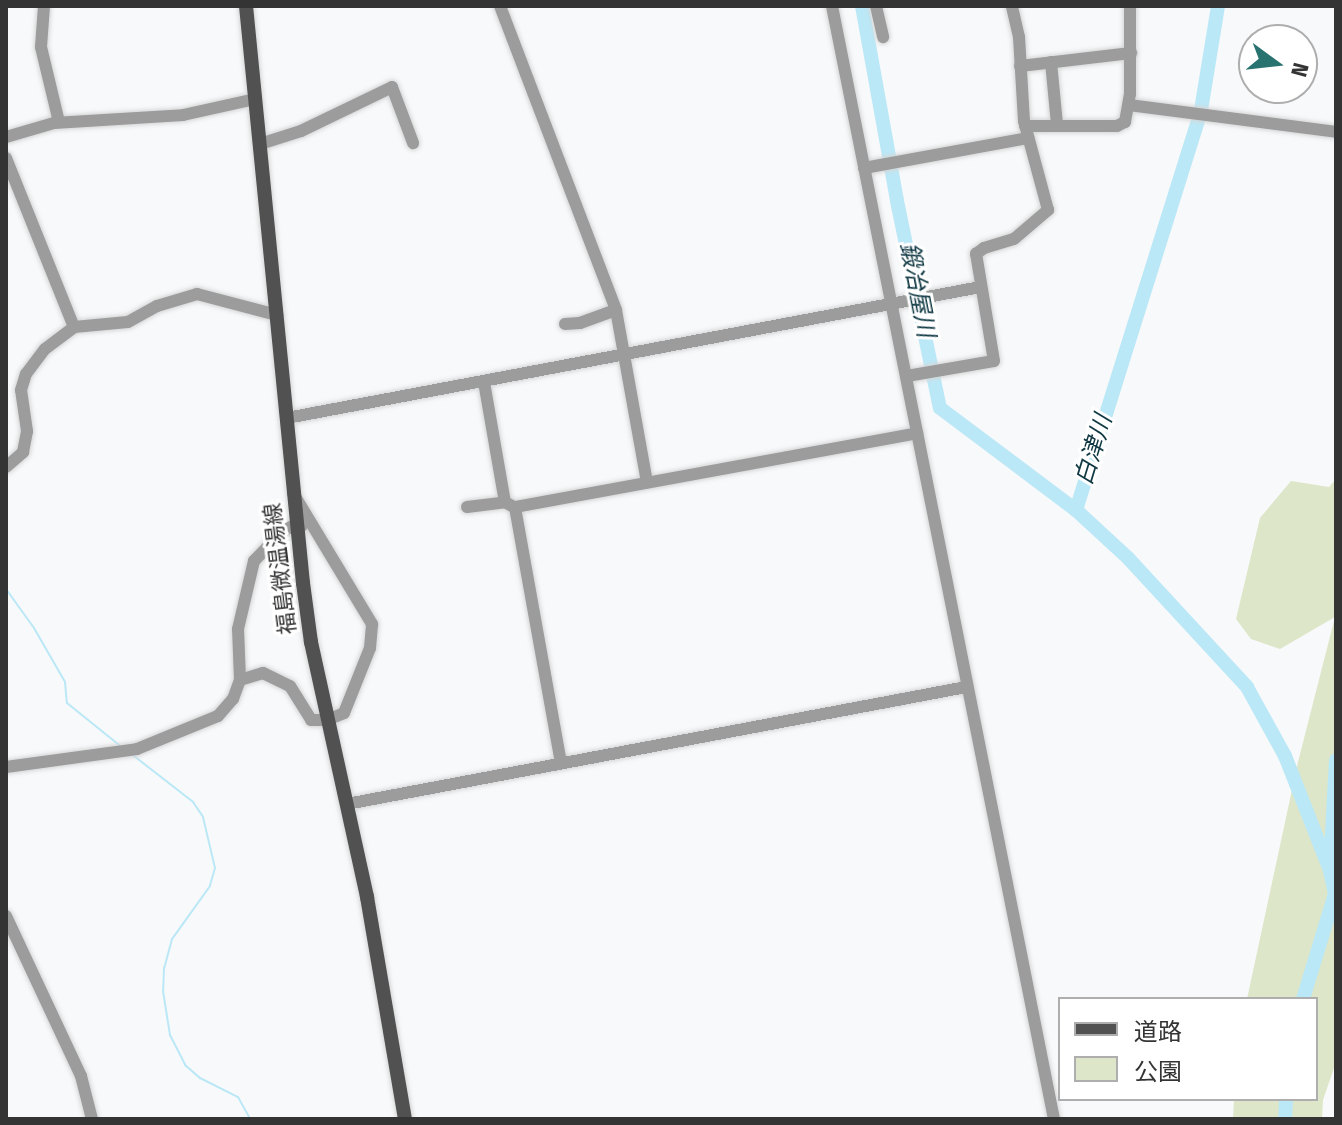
<!DOCTYPE html>
<meta charset="utf-8">
<style>
body{margin:0}
#map{position:relative;width:1342px;height:1125px;overflow:hidden;background:#f8f9fa;font-family:"Fira Sans Condensed","Noto Sans JP",sans-serif}
div>[style]{position:absolute}
.green>*{inset:0;background:#dde6c8}
.stream>*{height:2px;margin:-1px;padding:0 1px;transform-origin:1px;border-radius:1px;background:#bbe8f7}
.river>*{height:14px;margin:-7px;padding:0 7px;transform-origin:7px;border-radius:7px;background:#bbe8f7}
.roads{filter:drop-shadow(0 0 2px #d5d6d7) drop-shadow(0 0 2px #d5d6d7)}
.minor>*{height:12px;margin:-6px;padding:0 6px;transform-origin:6px;border-radius:6px;background:#9d9c9c}
.major>*{height:14px;margin:-7px;padding:0 7px;transform-origin:7px;border-radius:7px;background:#525151}
span{translate:-50% -50%;white-space:nowrap;text-align:center;line-height:1.15;-webkit-text-stroke:6px #fff;paint-order:stroke}
.street-label{font-size:22px;color:#343435}
.water-label{font-size:24px;color:#0f3843;font-style:italic}
.frame{position:absolute;inset:0;border:8px solid #343435;pointer-events:none}
.legend{position:absolute;left:1058px;top:997px;width:260px;height:104px;box-sizing:border-box;background:#fff;border:2px solid #aeaeae;margin:0;padding:10px 14px;list-style:none;font-size:24px;color:#343435}
.legend li{display:flex;align-items:center;gap:16px;height:40px}
.legend b{width:40px;border:2px solid #aeaeae}
.north{position:absolute;left:1238px;top:24px;width:80px;height:80px;box-sizing:border-box;background:#fff;border:2px solid #aeaeae;border-radius:50%;rotate:105deg;font-size:22px;font-weight:700;line-height:32px;text-align:center;color:#343435}
.north::after{content:'';display:block;margin:auto;width:28px;height:36px;background:#287270;clip-path:polygon(50% 0,100% 100%,50% 72%,0 100%)}
</style>
<div id="map">
<div class="green">
<div style="clip-path:polygon(1336px 479px,1336px 1062px,1323px 1100px,1322px 1119px,1233px 1119px,1234px 1099px,1316px 1099px,1316px 999px,1247px 999px,1298px 762px,1335px 617px,1280px 649px,1251px 639px,1236px 619px,1260px 518px,1291px 481px,1329px 487px)"></div>
</div>
<div class="stream">
<div style="left:6px;top:589px;width:48px;rotate:54.3deg"></div>
<div style="left:34px;top:628px;width:62px;rotate:60.1deg"></div>
<div style="left:65px;top:682px;width:21px;rotate:85deg"></div>
<div style="left:67px;top:703px;width:67px;rotate:38.9deg"></div>
<div style="left:134px;top:756px;width:75px;rotate:37.9deg"></div>
<div style="left:193px;top:802px;width:18px;rotate:56deg"></div>
<div style="left:203px;top:817px;width:52px;rotate:76.8deg"></div>
<div style="left:215px;top:868px;width:19px;rotate:106deg"></div>
<div style="left:210px;top:886px;width:65px;rotate:125.6deg"></div>
<div style="left:172px;top:939px;width:30px;rotate:105deg"></div>
<div style="left:164px;top:968px;width:23px;rotate:92deg"></div>
<div style="left:163px;top:991px;width:45px;rotate:81deg"></div>
<div style="left:170px;top:1035px;width:34px;rotate:63deg"></div>
<div style="left:185px;top:1065px;width:20px;rotate:41deg"></div>
<div style="left:200px;top:1078px;width:42px;rotate:26.6deg"></div>
<div style="left:238px;top:1097px;width:25px;rotate:61deg"></div>
</div>
<div class="river">
<div style="left:862px;top:6px;width:198px;rotate:79.8deg"></div>
<div style="left:897px;top:201px;width:211px;rotate:78.3deg"></div>
<div style="left:940px;top:408px;width:170px;rotate:36.9deg"></div>
<div style="left:1076px;top:510px;width:71px;rotate:42.7deg"></div>
<div style="left:1128px;top:558px;width:176px;rotate:47.3deg"></div>
<div style="left:1247px;top:687px;width:79px;rotate:61.2deg"></div>
<div style="left:1285px;top:756px;width:123px;rotate:68.5deg"></div>
<div style="left:1076px;top:510px;width:419px;rotate:-72.6deg"></div>
<div style="left:1201px;top:110px;width:105px;rotate:-80.7deg"></div>
<div style="left:1303px;top:999px;width:110px;rotate:-73.1deg"></div>
<div style="left:1335px;top:894px;width:25px;rotate:-102deg"></div>
<div style="left:1330px;top:870px;width:110px;rotate:-86.9deg"></div>
<div style="left:1285px;top:1119px;width:20px;rotate:-87deg"></div>
</div>
<div class="roads">
<div class="minor">
<div style="left:44px;top:6px;width:41px;rotate:94.2deg"></div>
<div style="left:41px;top:47px;width:77px;rotate:76.5deg"></div>
<div style="left:500px;top:6px;width:325px;rotate:69.1deg"></div>
<div style="left:616px;top:310px;width:175px;rotate:79.8deg"></div>
<div style="left:832px;top:6px;width:1135px;rotate:78.72deg"></div>
<div style="left:876px;top:6px;width:32px;rotate:77deg"></div>
<div style="left:1051px;top:62px;width:62px;rotate:84.5deg"></div>
<div style="left:1020px;top:66px;width:112px;rotate:-6.7deg"></div>
<div style="left:1129px;top:105px;width:209px;rotate:7.4deg"></div>
<div style="left:1025px;top:126px;width:92px"></div>
<div style="left:1117px;top:126px;width:9px;rotate:-27deg"></div>
<div style="left:1125px;top:122px;width:28px;rotate:-80deg"></div>
<div style="left:1130px;top:94px;width:88px;rotate:-90deg"></div>
<div style="left:6px;top:137px;width:50px;rotate:-16.3deg"></div>
<div style="left:54px;top:123px;width:129px;rotate:-3.5deg"></div>
<div style="left:183px;top:115px;width:74px;rotate:-12.5deg"></div>
<div style="left:260px;top:144px;width:43px;rotate:-17.6deg"></div>
<div style="left:301px;top:131px;width:101px;rotate:-25.8deg"></div>
<div style="left:392px;top:87px;width:60px;rotate:69.4deg"></div>
<div style="left:6px;top:158px;width:182px;rotate:68.1deg"></div>
<div style="left:864px;top:168px;width:166px;rotate:-10.4deg"></div>
<div style="left:565px;top:324px;width:15px;rotate:-4deg"></div>
<div style="left:580px;top:323px;width:38px;rotate:-20deg"></div>
<div style="left:907px;top:376px;width:88px;rotate:-9.8deg"></div>
<div style="left:994px;top:361px;width:109px;rotate:-99.5deg"></div>
<div style="left:976px;top:254px;width:10px;rotate:-37deg"></div>
<div style="left:984px;top:248px;width:31px;rotate:-17deg"></div>
<div style="left:1014px;top:239px;width:45px;rotate:-40.5deg"></div>
<div style="left:1048px;top:210px;width:92px;rotate:-105.1deg"></div>
<div style="left:1024px;top:121px;width:84px;rotate:-93.4deg"></div>
<div style="left:1019px;top:37px;width:32px;rotate:-103deg"></div>
<div style="left:484px;top:382px;width:122px;rotate:80.1deg"></div>
<div style="left:287px;top:418px;width:705px;rotate:-10.7deg"></div>
<div style="left:6px;top:467px;width:23px;rotate:-41deg"></div>
<div style="left:23px;top:452px;width:21px;rotate:-79deg"></div>
<div style="left:27px;top:431px;width:41px;rotate:-98.3deg"></div>
<div style="left:21px;top:390px;width:17px;rotate:-73deg"></div>
<div style="left:26px;top:374px;width:31px;rotate:-53deg"></div>
<div style="left:45px;top:349px;width:36px;rotate:-37deg"></div>
<div style="left:74px;top:327px;width:54px;rotate:-5.3deg"></div>
<div style="left:128px;top:322px;width:33px;rotate:-29deg"></div>
<div style="left:157px;top:306px;width:42px;rotate:-16.7deg"></div>
<div style="left:197px;top:294px;width:83px;rotate:14.7deg"></div>
<div style="left:467px;top:507px;width:38px;rotate:-7deg"></div>
<div style="left:505px;top:502px;width:8px;rotate:30deg"></div>
<div style="left:240px;top:680px;width:51px;rotate:-92.2deg"></div>
<div style="left:238px;top:629px;width:70px;rotate:-76.8deg"></div>
<div style="left:254px;top:561px;width:42px;rotate:-46deg"></div>
<div style="left:283px;top:531px;width:15px;rotate:-28deg"></div>
<div style="left:296px;top:524px;width:6px;rotate:18deg"></div>
<div style="left:561px;top:763px;width:260px;rotate:-100.2deg"></div>
<div style="left:515px;top:507px;width:409px;rotate:-10.4deg"></div>
<div style="left:6px;top:767px;width:132px;rotate:-7.8deg"></div>
<div style="left:137px;top:749px;width:87px;rotate:-22.2deg"></div>
<div style="left:218px;top:716px;width:23px;rotate:-49deg"></div>
<div style="left:233px;top:699px;width:20px;rotate:-70deg"></div>
<div style="left:240px;top:680px;width:24px;rotate:-17deg"></div>
<div style="left:263px;top:673px;width:30px;rotate:26deg"></div>
<div style="left:290px;top:686px;width:40px;rotate:58deg"></div>
<div style="left:311px;top:720px;width:16px"></div>
<div style="left:327px;top:720px;width:18px;rotate:-22deg"></div>
<div style="left:344px;top:713px;width:70px;rotate:-68.2deg"></div>
<div style="left:370px;top:648px;width:24px;rotate:-85deg"></div>
<div style="left:372px;top:624px;width:153px;rotate:-121.1deg"></div>
<div style="left:347px;top:804px;width:630px;rotate:-10.7deg"></div>
<div style="left:6px;top:916px;width:177px;rotate:64.9deg"></div>
<div style="left:81px;top:1076px;width:44px;rotate:75.7deg"></div>
</div>
<div class="major">
<div style="left:246px;top:6px;width:580px;rotate:84.36deg"></div>
<div style="left:303px;top:583px;width:60px;rotate:82.3deg"></div>
<div style="left:311px;top:642px;width:261px;rotate:77.6deg"></div>
<div style="left:367px;top:897px;width:225px;rotate:80.3deg"></div>
</div>
</div>
<div class="street-label">
<span style="left:280px;top:569px;rotate:-97deg">福島微温湯線</span>
</div>
<div class="water-label">
<span style="left:917px;top:290px;rotate:79deg">鍛冶屋川</span>
<span style="left:1094px;top:450px;rotate:-73deg">白津川</span>
</div>
<div class="frame"></div>
<ul class="legend">
<li><b style="height:10px;background:#525151"></b>道路</li>
<li><b style="height:22px;background:#dde6c8"></b>公園</li>
</ul>
<div class="north">N</div>
</div>
